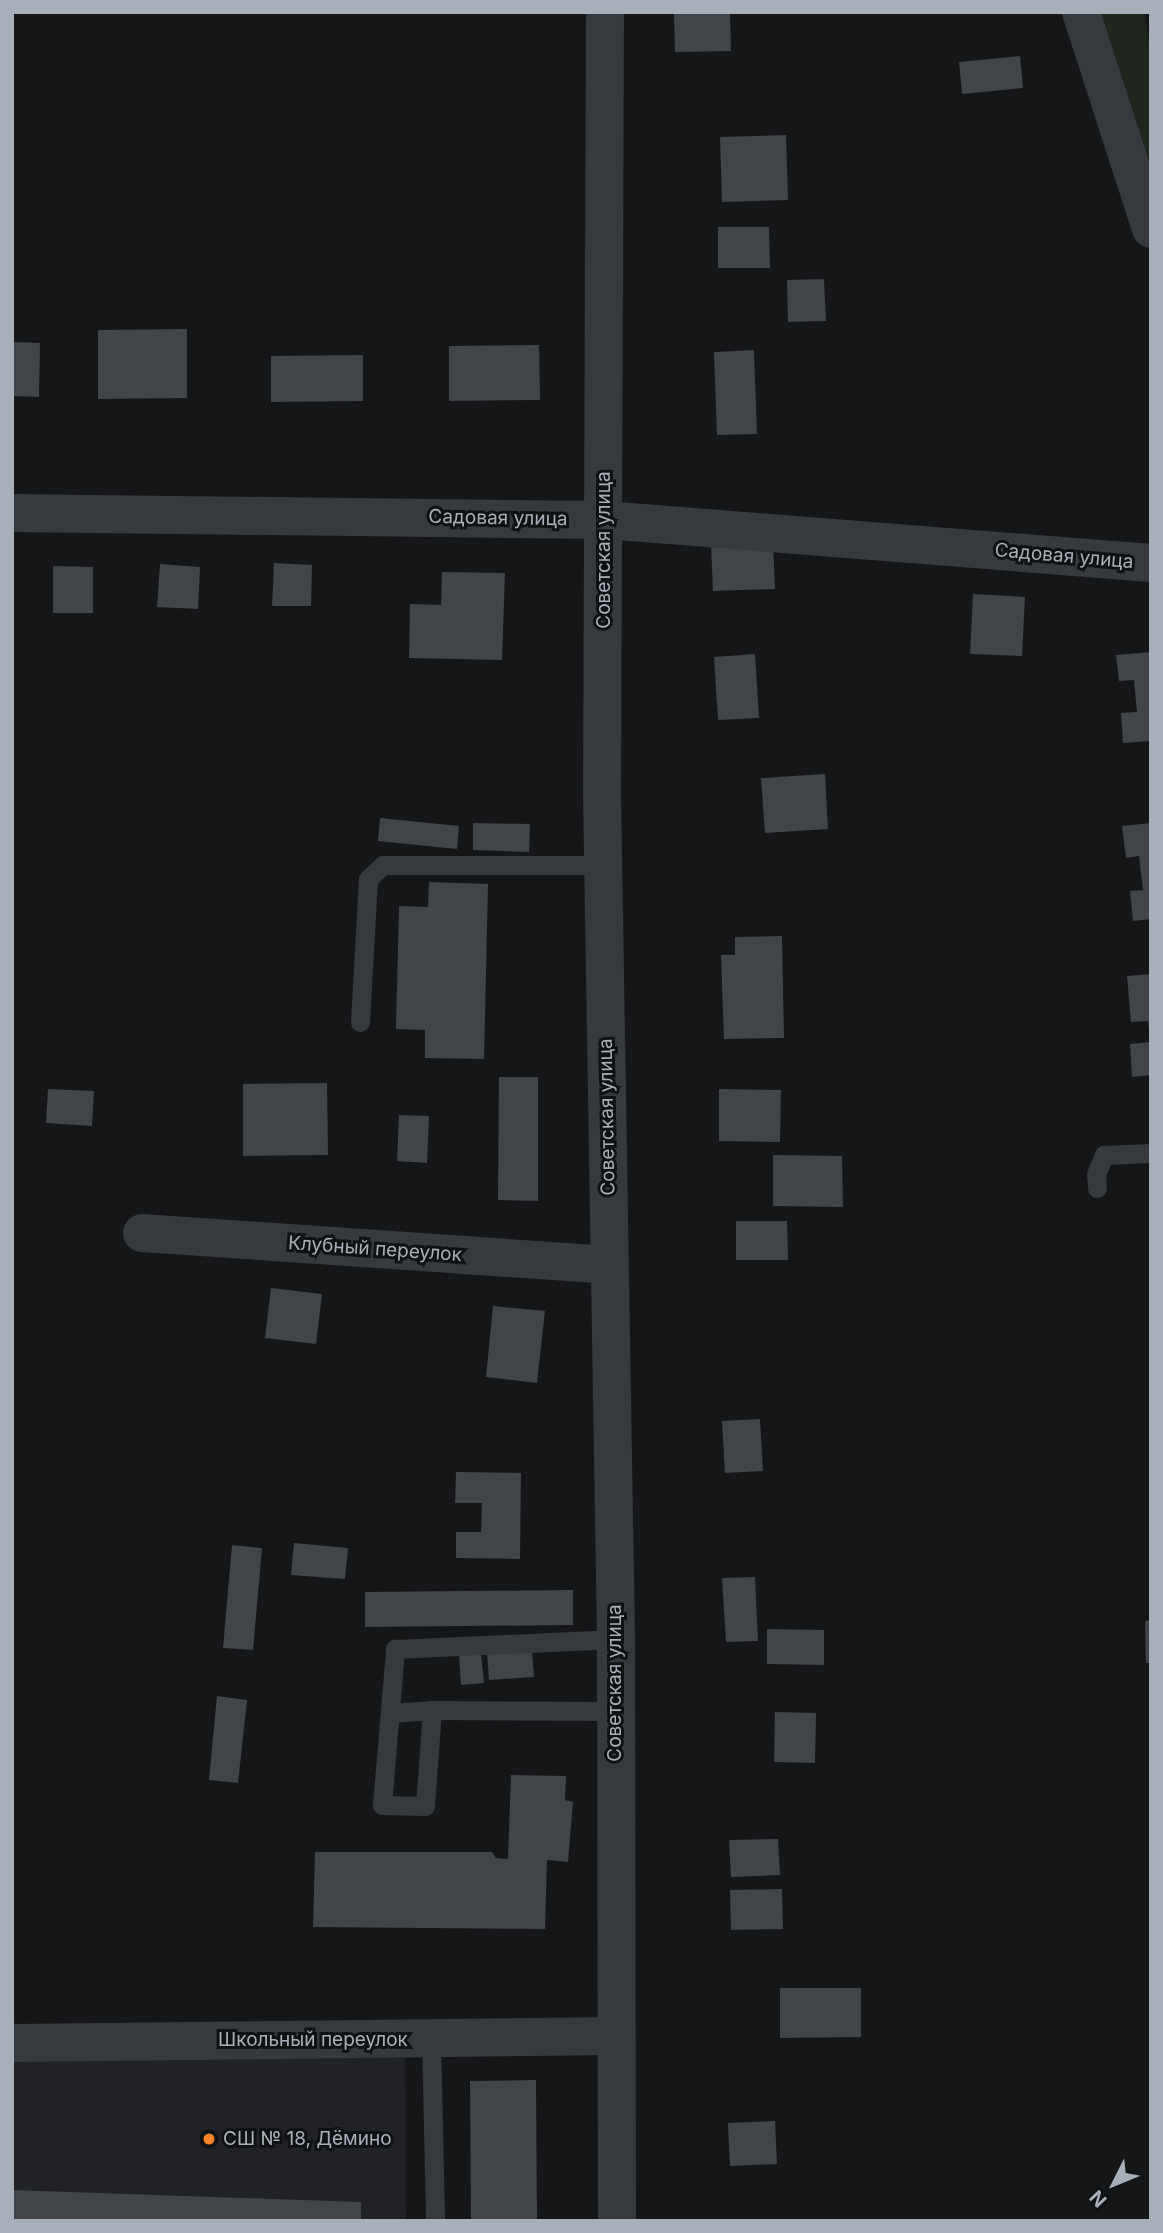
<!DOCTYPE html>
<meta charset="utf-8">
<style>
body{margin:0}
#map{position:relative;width:1163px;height:2233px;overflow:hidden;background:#151618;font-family:Inter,sans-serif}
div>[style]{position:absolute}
.built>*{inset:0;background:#212225}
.green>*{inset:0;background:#1e261d}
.building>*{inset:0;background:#414448}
.lane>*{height:19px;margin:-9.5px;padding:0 9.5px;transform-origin:9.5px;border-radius:9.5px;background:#36393d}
.street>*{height:38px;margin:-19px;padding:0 19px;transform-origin:19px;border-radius:19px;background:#36393d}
.dots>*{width:19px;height:19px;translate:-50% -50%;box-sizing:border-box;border:4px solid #101113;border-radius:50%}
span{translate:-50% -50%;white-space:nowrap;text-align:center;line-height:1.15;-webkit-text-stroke:6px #101113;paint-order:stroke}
.street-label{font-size:19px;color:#a7b0b9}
.poi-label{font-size:19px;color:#a7b0b9}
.left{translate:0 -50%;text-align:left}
.frame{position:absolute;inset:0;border:14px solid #a7b0b9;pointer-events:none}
.north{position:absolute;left:1079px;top:2149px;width:70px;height:70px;-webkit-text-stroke:5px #101113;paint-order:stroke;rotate:227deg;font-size:19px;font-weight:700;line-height:28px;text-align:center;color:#a7b0b9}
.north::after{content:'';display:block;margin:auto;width:24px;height:32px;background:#a7b0b9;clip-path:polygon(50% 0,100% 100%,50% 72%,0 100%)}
</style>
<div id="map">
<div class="built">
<div style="clip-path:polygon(405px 2057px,406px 2221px,12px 2221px,12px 2058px)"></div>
</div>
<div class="green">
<div style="clip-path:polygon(1101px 12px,1144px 12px,1151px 53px,1151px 166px)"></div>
</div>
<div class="building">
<div style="clip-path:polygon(674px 12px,730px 12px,731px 51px,675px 52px)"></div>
<div style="clip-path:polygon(1020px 56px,1023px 88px,962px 94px,959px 62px)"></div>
<div style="clip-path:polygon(786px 135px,788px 200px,722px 202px,720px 137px)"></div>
<div style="clip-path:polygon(718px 227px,769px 227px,770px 268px,718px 268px)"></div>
<div style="clip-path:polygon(824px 279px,826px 321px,788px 322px,787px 280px)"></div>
<div style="clip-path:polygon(187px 329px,187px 398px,98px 399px,98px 330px)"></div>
<div style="clip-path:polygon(12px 342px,40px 343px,39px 397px,12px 396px)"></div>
<div style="clip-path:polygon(539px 345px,540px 400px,449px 401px,449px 346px)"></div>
<div style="clip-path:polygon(754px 350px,757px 434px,717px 435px,714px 352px)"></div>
<div style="clip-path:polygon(363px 355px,363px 401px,271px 402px,271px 356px)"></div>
<div style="clip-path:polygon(773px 543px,775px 589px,713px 591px,711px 545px)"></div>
<div style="clip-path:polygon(274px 563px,312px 565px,311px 606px,272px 606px)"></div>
<div style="clip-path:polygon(160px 564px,200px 567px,198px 609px,157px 607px)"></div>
<div style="clip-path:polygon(53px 566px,93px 567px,93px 613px,53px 613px)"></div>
<div style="clip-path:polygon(442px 572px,505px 573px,502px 660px,409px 658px,410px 604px,441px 605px)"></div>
<div style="clip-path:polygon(973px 594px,1025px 597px,1022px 656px,970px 654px)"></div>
<div style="clip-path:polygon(1151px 652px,1151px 741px,1123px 743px,1121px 713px,1137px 712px,1134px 680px,1119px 681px,1116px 655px)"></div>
<div style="clip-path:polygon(755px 654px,759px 718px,718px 720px,714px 657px)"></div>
<div style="clip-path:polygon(825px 774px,828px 829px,765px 833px,761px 778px)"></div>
<div style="clip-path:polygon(380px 818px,459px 826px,457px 849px,378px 841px)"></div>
<div style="clip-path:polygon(473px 823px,530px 824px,529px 852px,473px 850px)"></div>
<div style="clip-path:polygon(1151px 823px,1151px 919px,1133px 921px,1130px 891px,1143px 890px,1139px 856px,1126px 858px,1122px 826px)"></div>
<div style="clip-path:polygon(429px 882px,488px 884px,484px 1059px,425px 1058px,425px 1030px,396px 1029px,399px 906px,428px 907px)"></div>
<div style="clip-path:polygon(782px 936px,784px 1038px,724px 1039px,721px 955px,735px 955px,735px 937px)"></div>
<div style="clip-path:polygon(1151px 974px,1151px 1028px,1149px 1028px,1148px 1021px,1131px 1022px,1127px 976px)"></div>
<div style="clip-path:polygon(1151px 1042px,1151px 1075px,1132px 1077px,1130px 1044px)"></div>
<div style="clip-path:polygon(499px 1077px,538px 1077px,538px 1201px,498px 1200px)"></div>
<div style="clip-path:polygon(327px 1083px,328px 1155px,243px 1156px,243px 1084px)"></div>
<div style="clip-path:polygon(48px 1089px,94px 1091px,92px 1126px,46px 1123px)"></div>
<div style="clip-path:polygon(719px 1089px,781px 1090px,780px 1142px,719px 1141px)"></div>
<div style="clip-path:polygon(399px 1115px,429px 1116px,427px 1163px,397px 1161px)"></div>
<div style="clip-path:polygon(773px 1155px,842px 1156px,843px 1207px,773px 1206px)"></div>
<div style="clip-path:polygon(736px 1221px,787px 1221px,788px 1260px,736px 1260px)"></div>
<div style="clip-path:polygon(271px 1288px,322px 1294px,316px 1344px,265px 1338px)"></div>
<div style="clip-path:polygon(493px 1306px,545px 1311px,537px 1383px,486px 1377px)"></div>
<div style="clip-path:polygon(760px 1419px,763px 1471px,725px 1473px,722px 1421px)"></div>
<div style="clip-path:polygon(456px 1472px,521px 1473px,520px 1559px,456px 1558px,456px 1532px,481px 1532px,482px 1503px,455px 1503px)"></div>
<div style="clip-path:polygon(294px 1543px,348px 1548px,345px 1579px,291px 1575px)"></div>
<div style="clip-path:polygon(232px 1545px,262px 1548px,253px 1650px,223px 1648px)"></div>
<div style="clip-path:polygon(755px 1577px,758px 1641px,726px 1642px,722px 1578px)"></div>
<div style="clip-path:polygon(573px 1590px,573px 1625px,365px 1627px,365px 1592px)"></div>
<div style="clip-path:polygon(1151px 1620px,1151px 1663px,1146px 1663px,1145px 1621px)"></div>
<div style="clip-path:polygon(767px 1629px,824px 1630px,824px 1665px,767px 1664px)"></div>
<div style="clip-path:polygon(532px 1651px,534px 1677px,489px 1680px,487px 1653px)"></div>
<div style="clip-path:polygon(481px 1654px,484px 1683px,461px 1685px,459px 1655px)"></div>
<div style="clip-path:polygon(217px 1696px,247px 1700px,238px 1783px,209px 1780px)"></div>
<div style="clip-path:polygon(775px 1712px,816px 1713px,815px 1763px,774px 1762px)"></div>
<div style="clip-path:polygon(511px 1775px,566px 1776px,565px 1800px,573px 1802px,568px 1862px,547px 1860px,545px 1929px,313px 1927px,315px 1852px,492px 1852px,496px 1858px,508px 1859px)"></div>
<div style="clip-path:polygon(778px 1839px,780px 1875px,731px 1877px,729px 1840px)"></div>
<div style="clip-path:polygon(782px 1889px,783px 1929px,731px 1930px,730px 1890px)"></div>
<div style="clip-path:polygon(780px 1988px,861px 1988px,861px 2037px,780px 2038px)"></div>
<div style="clip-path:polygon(536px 2080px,537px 2221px,471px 2221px,470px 2081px)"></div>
<div style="clip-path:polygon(775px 2121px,777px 2164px,730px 2166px,728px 2123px)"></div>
<div style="clip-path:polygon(12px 2190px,361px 2202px,361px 2221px,12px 2221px)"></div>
</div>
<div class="lane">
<div style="left:360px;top:1022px;width:143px;rotate:-86.8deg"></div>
<div style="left:368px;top:879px;width:21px;rotate:-43deg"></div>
<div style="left:383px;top:865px;width:220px"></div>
<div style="left:1097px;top:1188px;width:14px;rotate:-94deg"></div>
<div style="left:1096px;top:1174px;width:21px;rotate:-67deg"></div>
<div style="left:1104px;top:1155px;width:47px;rotate:-2.4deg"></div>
<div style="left:615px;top:1711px;width:183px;rotate:-179.7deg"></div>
<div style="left:432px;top:1710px;width:96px;rotate:94.2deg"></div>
<div style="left:425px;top:1806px;width:43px;rotate:-178.7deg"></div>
<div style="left:382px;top:1805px;width:157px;rotate:-85.2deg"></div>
<div style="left:395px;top:1649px;width:221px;rotate:-2.6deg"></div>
<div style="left:392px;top:1713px;width:40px;rotate:-4.3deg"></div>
<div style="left:431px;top:2039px;width:182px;rotate:88.7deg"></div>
</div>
<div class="street">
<div style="left:605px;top:12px;width:781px;rotate:90.22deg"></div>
<div style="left:602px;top:793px;width:846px;rotate:89.05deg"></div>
<div style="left:616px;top:1639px;width:582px;rotate:89.9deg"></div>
<div style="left:1081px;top:12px;width:228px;rotate:72.1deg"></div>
<div style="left:12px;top:513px;width:593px;rotate:0.68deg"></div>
<div style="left:605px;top:520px;width:548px;rotate:4.5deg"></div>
<div style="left:142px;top:1233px;width:468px;rotate:3.9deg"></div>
<div style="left:12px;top:2043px;width:602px;rotate:-0.67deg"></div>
</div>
<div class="dots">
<div style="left:209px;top:2139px;background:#fe8527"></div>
</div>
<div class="street-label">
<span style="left:498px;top:518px;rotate:1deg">Садовая улица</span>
<span style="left:604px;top:550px;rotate:-90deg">Советская улица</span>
<span style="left:1064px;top:556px;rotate:5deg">Садовая улица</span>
<span style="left:607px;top:1117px;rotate:-91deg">Советская улица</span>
<span style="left:375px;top:1249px;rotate:4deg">Клубный переулок</span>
<span style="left:615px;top:1683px;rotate:-90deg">Советская улица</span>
<span style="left:313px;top:2040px">Школьный переулок</span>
</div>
<div class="poi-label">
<span class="left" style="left:223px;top:2139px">СШ № 18, Дёмино</span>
</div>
<div class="frame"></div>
<div class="north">N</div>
</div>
